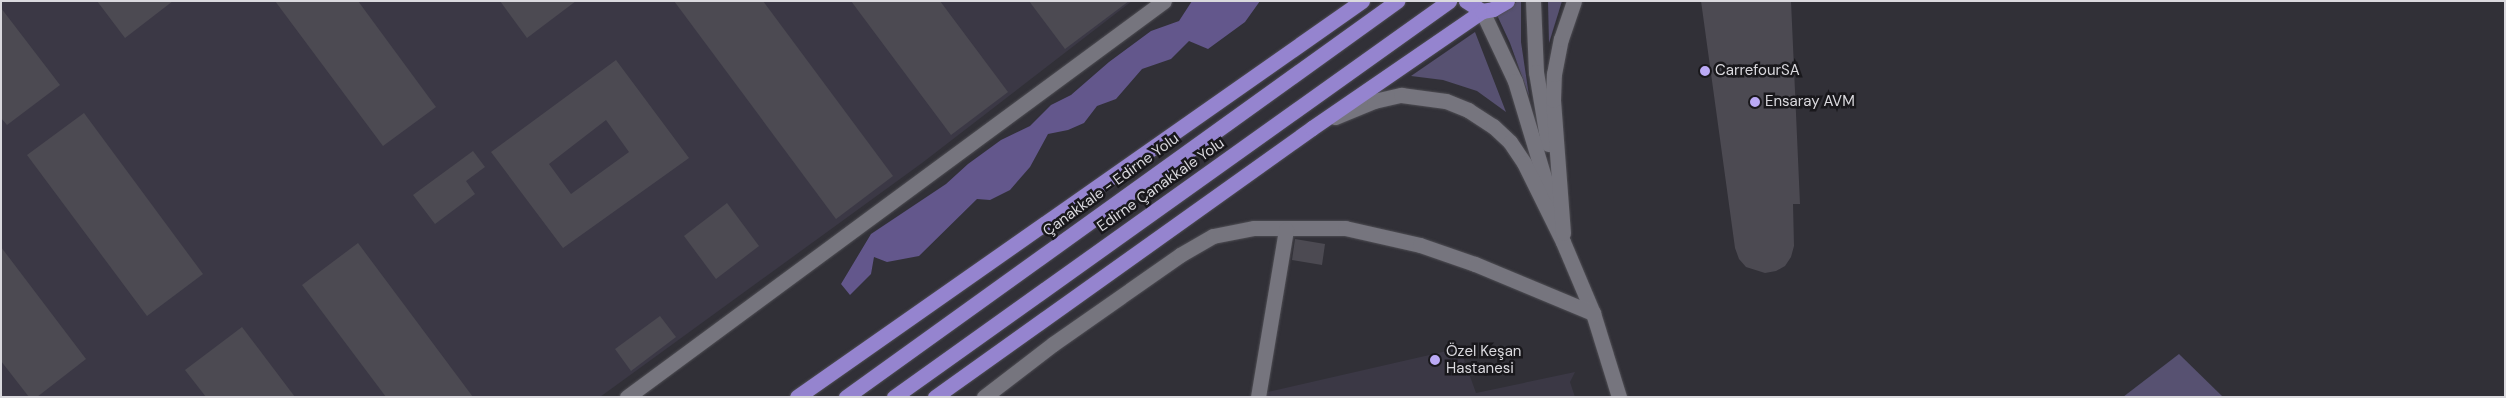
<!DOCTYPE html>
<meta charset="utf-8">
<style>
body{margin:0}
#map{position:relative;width:2506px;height:398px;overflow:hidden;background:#313037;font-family:"DM Sans",sans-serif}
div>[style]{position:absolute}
.built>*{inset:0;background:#3b3845}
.green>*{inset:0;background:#575171}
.forest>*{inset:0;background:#63578c}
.building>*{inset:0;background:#4c4a52}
.roads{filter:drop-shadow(0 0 1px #4f4e54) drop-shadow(0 0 1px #4f4e54)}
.minor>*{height:15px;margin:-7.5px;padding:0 7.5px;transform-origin:7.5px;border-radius:7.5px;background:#76757e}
.highway>*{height:15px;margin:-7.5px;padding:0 7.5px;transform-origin:7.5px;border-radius:7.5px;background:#9584cf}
.dots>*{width:14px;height:14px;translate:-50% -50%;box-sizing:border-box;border:2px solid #19181c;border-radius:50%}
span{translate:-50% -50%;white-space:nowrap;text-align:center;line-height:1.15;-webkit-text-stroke:5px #19181c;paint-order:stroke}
.poi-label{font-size:15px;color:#dad9de}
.left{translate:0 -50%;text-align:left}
.street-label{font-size:15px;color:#dad9de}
.frame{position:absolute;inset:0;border:2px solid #dad9de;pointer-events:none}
</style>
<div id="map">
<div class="built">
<div style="clip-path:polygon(1px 1px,1132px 1px,922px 163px,600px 397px,1px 397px)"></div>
<div style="clip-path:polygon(1460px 348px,1476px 393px,1575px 372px,1570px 382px,1575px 397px,1265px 397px,1263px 393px)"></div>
</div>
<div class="green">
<div style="clip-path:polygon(1518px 1px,1521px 1px,1521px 42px,1529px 96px,1510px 43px,1497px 15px)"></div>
<div style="clip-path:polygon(1548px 1px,1562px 1px,1549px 43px)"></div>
<div style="clip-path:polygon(1475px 32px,1506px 112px,1477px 91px,1443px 80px,1411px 76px)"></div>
<div style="clip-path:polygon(2179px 354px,2223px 397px,2123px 397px)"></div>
</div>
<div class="forest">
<div style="clip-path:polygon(1192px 1px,1260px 1px,1245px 22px,1208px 49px,1189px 41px,1171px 59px,1142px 69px,1116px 99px,1097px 106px,1084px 123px,1068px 130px,1048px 134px,1030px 167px,1010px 190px,990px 200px,977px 199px,919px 256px,887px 262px,874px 257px,871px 274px,850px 295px,841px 284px,871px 234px,946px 184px,968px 164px,1001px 140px,1030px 126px,1051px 105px,1071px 95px,1109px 62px,1151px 31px,1179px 21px)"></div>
</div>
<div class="building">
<div style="clip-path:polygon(97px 1px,173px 1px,125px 38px)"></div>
<div style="clip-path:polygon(275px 1px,358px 1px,436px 107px,383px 146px)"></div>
<div style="clip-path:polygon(500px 1px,576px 1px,527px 38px)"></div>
<div style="clip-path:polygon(674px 1px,763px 1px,893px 176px,836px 219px)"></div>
<div style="clip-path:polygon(851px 1px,940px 1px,1008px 92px,951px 135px)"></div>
<div style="clip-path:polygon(1029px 1px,1129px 1px,1065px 49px)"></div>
<div style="clip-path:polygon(1701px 1px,1791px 1px,1800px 204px,1793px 204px,1794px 246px,1791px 257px,1785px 266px,1776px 271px,1765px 273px,1746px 267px,1739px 259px,1735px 248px)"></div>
<div style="clip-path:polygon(1px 8px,60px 85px,7px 125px,1px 118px)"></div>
<div style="clip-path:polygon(evenodd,616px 60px,689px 158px,563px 248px,491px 152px,616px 60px,606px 120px,629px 152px,571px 194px,549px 164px,606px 120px)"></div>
<div style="clip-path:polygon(84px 113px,203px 274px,147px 316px,27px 155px)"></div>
<div style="clip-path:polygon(473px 151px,485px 167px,466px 181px,475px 194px,435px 224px,413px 195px)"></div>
<div style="clip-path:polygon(727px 203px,759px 246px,716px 279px,684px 236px)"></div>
<div style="clip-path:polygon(1295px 239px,1325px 244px,1322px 265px,1292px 260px)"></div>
<div style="clip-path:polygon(358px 243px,473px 397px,386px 397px,302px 285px)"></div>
<div style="clip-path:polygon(1px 247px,86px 359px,37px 397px,29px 397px,1px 361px)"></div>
<div style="clip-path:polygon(660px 316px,676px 337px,631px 371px,615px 349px)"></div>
<div style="clip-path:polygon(242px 327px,295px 397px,206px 397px,185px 370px)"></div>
</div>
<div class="roads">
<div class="minor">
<div style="left:1533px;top:1px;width:71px;rotate:87.6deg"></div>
<div style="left:1536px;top:72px;width:73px;rotate:80.5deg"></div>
<div style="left:1482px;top:11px;width:77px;rotate:64.8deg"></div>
<div style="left:1515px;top:81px;width:124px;rotate:73.2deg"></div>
<div style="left:1335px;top:117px;width:42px;rotate:-22.3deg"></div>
<div style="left:1374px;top:101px;width:28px;rotate:-13deg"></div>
<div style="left:1401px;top:95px;width:45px;rotate:7.6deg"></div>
<div style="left:1446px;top:101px;width:24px;rotate:22deg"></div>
<div style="left:1468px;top:110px;width:30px;rotate:33deg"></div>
<div style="left:1493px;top:126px;width:23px;rotate:43deg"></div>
<div style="left:1510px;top:142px;width:25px;rotate:56deg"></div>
<div style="left:1524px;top:163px;width:88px;rotate:63.7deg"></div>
<div style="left:1563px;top:242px;width:77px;rotate:67.1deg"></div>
<div style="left:1593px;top:313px;width:88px;rotate:72.8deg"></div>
<div style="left:1563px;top:233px;width:133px;rotate:-94.3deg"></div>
<div style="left:1553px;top:100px;width:26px;rotate:-88deg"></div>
<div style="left:1554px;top:74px;width:36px;rotate:-79deg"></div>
<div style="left:1561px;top:39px;width:40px;rotate:-71.1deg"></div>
<div style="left:627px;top:397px;width:667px;rotate:-36.41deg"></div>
<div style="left:984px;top:397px;width:87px;rotate:-37.5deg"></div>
<div style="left:1053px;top:344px;width:155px;rotate:-35deg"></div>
<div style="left:1180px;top:255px;width:38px;rotate:-30deg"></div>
<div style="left:1213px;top:236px;width:42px;rotate:-11deg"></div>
<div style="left:1254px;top:228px;width:91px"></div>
<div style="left:1345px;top:228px;width:77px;rotate:12.8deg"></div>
<div style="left:1420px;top:245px;width:58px;rotate:19.1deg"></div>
<div style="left:1475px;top:264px;width:128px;rotate:22.6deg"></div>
<div style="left:1258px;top:397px;width:170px;rotate:-80.5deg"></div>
</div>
<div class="highway">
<div style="left:1466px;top:1px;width:19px;rotate:32deg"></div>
<div style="left:797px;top:397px;width:690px;rotate:-35.03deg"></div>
<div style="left:846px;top:397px;width:679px;rotate:-35.7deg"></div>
<div style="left:894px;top:397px;width:682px;rotate:-35.51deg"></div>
<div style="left:935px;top:397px;width:463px;rotate:-35.5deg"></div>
<div style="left:1312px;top:128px;width:206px;rotate:-34.5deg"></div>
<div style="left:1482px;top:11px;width:11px;rotate:-10deg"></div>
<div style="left:1493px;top:9px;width:16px;rotate:-30deg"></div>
</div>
</div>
<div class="dots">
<div style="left:1705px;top:71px;background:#bbaaf6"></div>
<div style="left:1755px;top:102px;background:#bbaaf6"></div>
<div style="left:1435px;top:360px;background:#bbaaf6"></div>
</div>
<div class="poi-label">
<span class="left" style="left:1715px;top:71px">CarrefourSA</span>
<span class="left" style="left:1765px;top:102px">Ensaray AVM</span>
<span class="left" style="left:1446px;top:360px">Özel Keşan<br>Hastanesi</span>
</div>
<div class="street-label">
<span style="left:1111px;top:185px;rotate:-36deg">Çanakkale - Edirne Yolu</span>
<span style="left:1161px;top:185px;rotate:-35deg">Edirne Çanakkale Yolu</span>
</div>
<div class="frame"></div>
</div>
